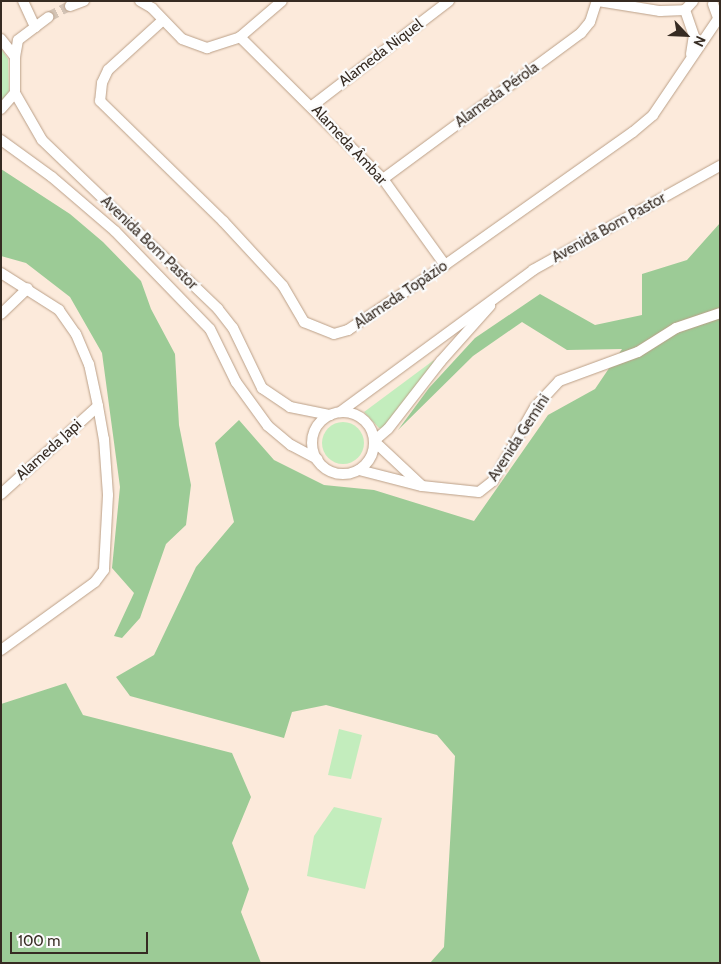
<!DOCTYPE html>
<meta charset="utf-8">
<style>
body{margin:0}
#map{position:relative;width:721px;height:964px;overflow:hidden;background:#fceadb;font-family:Cabin,sans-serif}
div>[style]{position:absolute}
.green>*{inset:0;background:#c3edbd}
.round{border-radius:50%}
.forest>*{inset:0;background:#9ccb96}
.minor-tunnel>*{height:10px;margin-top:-5px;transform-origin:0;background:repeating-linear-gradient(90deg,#d4c4b6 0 10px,transparent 0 15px)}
.roads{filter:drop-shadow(0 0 1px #bba088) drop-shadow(0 0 1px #bba088)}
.minor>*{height:10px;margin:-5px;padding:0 5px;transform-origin:5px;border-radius:5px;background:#fff}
.minor>.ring{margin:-5px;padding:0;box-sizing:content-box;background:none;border:10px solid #fff;border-radius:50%}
span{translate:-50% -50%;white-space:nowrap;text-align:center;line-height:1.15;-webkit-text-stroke:4.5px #fbfbfb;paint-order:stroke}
.street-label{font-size:15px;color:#362b22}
.frame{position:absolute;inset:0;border:2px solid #362b22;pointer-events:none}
.north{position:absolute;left:661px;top:10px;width:50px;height:50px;-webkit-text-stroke:4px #fbfbfb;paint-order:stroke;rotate:115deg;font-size:14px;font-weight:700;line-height:20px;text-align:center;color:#362b22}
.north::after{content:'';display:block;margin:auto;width:18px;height:22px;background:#362b22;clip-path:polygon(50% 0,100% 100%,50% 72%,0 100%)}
.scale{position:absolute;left:10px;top:932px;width:138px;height:22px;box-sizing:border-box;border:2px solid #362b22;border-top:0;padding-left:6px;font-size:15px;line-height:18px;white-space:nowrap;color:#362b22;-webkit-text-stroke:4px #fbfbfb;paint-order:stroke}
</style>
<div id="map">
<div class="green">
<div style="clip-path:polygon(1px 48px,8px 59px,9px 97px,1px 103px)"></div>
<div style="clip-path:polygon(434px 360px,433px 367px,384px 428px,379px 428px,364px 412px)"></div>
<div class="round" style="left:322px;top:422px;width:42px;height:42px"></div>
<div style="clip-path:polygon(339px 729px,362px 735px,351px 779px,328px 775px)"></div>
<div style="clip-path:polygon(334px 807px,382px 818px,365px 889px,307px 876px,314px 836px)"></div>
</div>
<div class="forest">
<div style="clip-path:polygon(1px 169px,70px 214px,103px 242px,141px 281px,151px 309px,175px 354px,179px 425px,191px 485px,186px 525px,166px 544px,140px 618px,122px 638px,114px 636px,134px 593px,112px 568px,120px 487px,102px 353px,70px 297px,26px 263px,1px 256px)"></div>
<div style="clip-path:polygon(720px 223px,720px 963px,430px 963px,444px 947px,455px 756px,437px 735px,326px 705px,292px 712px,284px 738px,130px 696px,116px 677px,154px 655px,196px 567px,234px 522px,215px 443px,239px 420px,274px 460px,324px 485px,374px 490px,474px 521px,548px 415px,595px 389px,622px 349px,567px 350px,522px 322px,473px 356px,398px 430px,429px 388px,475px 338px,540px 294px,595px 325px,642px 315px,642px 274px,687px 260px)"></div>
<div style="clip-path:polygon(66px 683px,83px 715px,232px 753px,251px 797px,232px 843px,249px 889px,241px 912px,261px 963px,1px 963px,1px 704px)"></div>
</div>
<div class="minor-tunnel">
<div style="left:48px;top:17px;width:25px;rotate:-27deg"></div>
</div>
<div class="roads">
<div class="minor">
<div style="left:23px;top:1px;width:29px;rotate:65deg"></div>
<div style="left:140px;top:1px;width:14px;rotate:30deg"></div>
<div style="left:152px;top:8px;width:43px;rotate:45.9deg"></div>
<div style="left:182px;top:39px;width:27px;rotate:20deg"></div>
<div style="left:207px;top:48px;width:35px;rotate:-18deg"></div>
<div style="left:240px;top:37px;width:55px;rotate:-40.6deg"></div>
<div style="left:598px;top:1px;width:63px;rotate:9.2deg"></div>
<div style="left:660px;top:11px;width:25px;rotate:-2deg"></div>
<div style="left:713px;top:4px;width:15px;rotate:70deg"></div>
<div style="left:70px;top:6px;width:15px;rotate:-20deg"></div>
<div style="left:163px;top:20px;width:74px;rotate:137.7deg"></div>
<div style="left:108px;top:70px;width:14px;rotate:115deg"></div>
<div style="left:102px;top:83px;width:18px;rotate:96deg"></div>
<div style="left:100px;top:101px;width:172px;rotate:44.3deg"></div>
<div style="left:223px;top:221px;width:88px;rotate:47.3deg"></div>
<div style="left:283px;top:286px;width:42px;rotate:59.7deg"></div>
<div style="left:304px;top:322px;width:32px;rotate:22deg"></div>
<div style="left:334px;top:334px;width:15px;rotate:-16deg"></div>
<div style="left:348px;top:330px;width:117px;rotate:-33.8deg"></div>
<div style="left:445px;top:265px;width:230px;rotate:-35.3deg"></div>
<div style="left:633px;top:132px;width:26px;rotate:-40deg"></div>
<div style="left:653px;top:115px;width:120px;rotate:-55.9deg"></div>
<div style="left:240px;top:37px;width:202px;rotate:44.8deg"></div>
<div style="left:383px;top:179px;width:106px;rotate:54.2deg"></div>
<div style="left:1px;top:39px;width:23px;rotate:52deg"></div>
<div style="left:15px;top:57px;width:36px;rotate:90deg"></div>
<div style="left:15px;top:93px;width:54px;rotate:60.1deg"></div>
<div style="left:42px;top:140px;width:244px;rotate:43.8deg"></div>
<div style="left:218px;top:309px;width:24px;rotate:52deg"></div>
<div style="left:233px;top:328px;width:67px;rotate:64.2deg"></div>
<div style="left:262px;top:388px;width:34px;rotate:34deg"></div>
<div style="left:290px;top:407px;width:41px;rotate:11.3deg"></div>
<div style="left:691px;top:54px;width:18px;rotate:-81deg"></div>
<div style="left:694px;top:36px;width:28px;rotate:-109deg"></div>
<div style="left:685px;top:10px;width:12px;rotate:-48deg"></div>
<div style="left:15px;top:57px;width:17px;rotate:-80deg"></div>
<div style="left:18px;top:40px;width:38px;rotate:-37deg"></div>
<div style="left:312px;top:106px;width:173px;rotate:-37.5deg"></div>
<div style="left:1px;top:109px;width:21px;rotate:-49deg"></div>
<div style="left:1px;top:140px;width:63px;rotate:36deg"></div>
<div style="left:52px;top:177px;width:83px;rotate:40.6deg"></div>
<div style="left:115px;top:231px;width:136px;rotate:45.9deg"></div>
<div style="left:210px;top:329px;width:59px;rotate:63.9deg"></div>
<div style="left:236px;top:382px;width:54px;rotate:54deg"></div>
<div style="left:268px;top:426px;width:30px;rotate:40deg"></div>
<div style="left:291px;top:445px;width:30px;rotate:28deg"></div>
<div style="left:383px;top:179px;width:246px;rotate:-36.4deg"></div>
<div style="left:581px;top:33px;width:14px;rotate:-51deg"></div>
<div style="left:590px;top:22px;width:22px;rotate:-72deg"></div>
<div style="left:1px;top:273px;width:69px;rotate:32.5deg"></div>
<div style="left:59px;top:310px;width:29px;rotate:55deg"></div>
<div style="left:76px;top:334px;width:33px;rotate:67deg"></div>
<div style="left:89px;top:364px;width:43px;rotate:77.9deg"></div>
<div style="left:98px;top:406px;width:34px;rotate:80deg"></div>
<div style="left:104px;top:439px;width:56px;rotate:85.9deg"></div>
<div style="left:108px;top:495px;width:75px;rotate:93.1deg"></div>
<div style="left:104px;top:570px;width:15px;rotate:127deg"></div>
<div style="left:95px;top:582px;width:116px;rotate:144.1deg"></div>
<div style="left:1px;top:314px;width:37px;rotate:-44deg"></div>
<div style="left:340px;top:412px;width:240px;rotate:-36.3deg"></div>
<div style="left:533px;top:270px;width:214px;rotate:-29.1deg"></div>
<div class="ring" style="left:312px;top:412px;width:52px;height:52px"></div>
<div style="left:374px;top:441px;width:18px;rotate:-41deg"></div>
<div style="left:388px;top:429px;width:86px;rotate:-52.1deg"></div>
<div style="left:441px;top:361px;width:74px;rotate:-48.3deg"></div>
<div style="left:374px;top:441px;width:64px;rotate:43.1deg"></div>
<div style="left:359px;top:470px;width:65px;rotate:14.3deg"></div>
<div style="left:422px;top:486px;width:57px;rotate:6deg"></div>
<div style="left:479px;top:492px;width:18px;rotate:-38deg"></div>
<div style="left:493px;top:481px;width:85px;rotate:-60.4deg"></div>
<div style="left:535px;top:407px;width:35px;rotate:-47deg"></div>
<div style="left:559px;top:381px;width:84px;rotate:-20.2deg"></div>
<div style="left:638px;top:352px;width:45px;rotate:-32.3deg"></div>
<div style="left:676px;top:328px;width:46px;rotate:-18.8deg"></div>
<div style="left:1px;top:494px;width:131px;rotate:-42.2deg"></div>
</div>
</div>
<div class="street-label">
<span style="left:381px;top:53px;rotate:-37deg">Alameda Niquel</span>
<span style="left:497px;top:95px;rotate:-36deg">Alameda Pérola</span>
<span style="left:349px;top:145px;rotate:47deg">Alameda Âmbar</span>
<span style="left:609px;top:228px;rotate:-29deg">Avenida Bom Pastor</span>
<span style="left:149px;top:243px;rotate:44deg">Avenida Bom Pastor</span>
<span style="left:401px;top:295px;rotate:-34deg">Alameda Topázio</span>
<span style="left:519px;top:438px;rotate:-57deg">Avenida Gemini</span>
<span style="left:49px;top:450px;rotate:-42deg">Alameda Japi</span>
</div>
<div class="frame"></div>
<div class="north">N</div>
<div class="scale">100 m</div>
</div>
